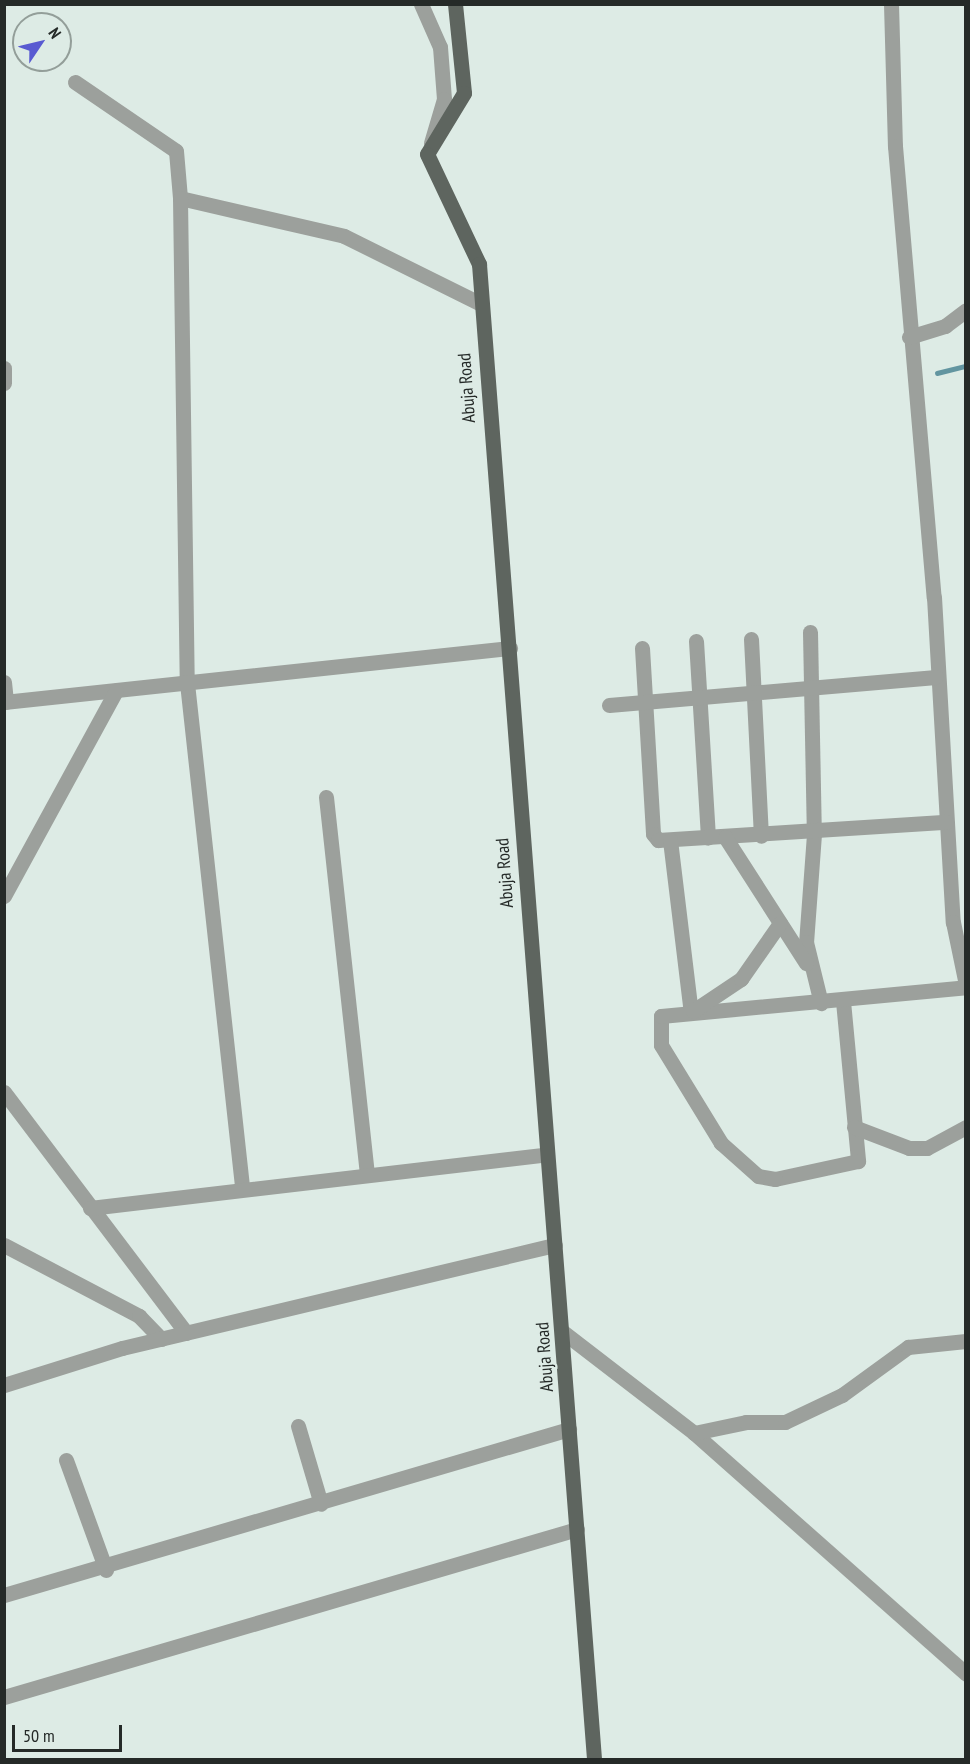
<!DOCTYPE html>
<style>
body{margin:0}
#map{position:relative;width:970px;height:1764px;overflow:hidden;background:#ddebe5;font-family:"PT Sans Narrow",sans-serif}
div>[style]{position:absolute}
.stream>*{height:4.5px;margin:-2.25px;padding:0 2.25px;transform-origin:2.25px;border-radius:2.25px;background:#6295a0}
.minor>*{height:15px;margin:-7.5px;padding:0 7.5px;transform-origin:7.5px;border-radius:7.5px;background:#9ca09c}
.major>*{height:15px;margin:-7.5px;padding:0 7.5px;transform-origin:7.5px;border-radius:7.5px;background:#5e655f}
span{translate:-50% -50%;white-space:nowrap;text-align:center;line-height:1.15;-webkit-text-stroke:4.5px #ddebe5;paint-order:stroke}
.street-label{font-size:18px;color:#252a28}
.frame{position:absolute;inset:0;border:6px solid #252a28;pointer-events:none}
.north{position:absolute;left:12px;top:12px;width:60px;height:60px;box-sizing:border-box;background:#ddebe5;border:2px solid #939e99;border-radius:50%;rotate:55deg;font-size:16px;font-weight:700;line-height:24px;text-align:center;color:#252a28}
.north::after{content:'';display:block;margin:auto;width:21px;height:27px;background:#585ad1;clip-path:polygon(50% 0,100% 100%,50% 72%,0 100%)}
.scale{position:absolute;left:12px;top:1725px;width:110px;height:27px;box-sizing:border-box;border:3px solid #252a28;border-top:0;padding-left:8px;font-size:18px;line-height:21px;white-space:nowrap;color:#252a28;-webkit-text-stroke:4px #ddebe5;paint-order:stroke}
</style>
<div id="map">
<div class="stream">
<div style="left:937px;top:373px;width:30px;rotate:-14deg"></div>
</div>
<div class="minor">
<div style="left:421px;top:4px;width:47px;rotate:66.2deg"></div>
<div style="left:440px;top:47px;width:52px;rotate:85.6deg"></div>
<div style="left:444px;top:99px;width:46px;rotate:106.5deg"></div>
<div style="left:891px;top:4px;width:142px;rotate:88.4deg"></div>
<div style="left:895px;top:146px;width:453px;rotate:85.1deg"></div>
<div style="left:934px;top:597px;width:326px;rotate:86.7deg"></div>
<div style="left:953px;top:922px;width:64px;rotate:78.3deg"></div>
<div style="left:75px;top:82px;width:122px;rotate:34.3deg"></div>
<div style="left:176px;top:151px;width:47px;rotate:85.1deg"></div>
<div style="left:180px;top:198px;width:168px;rotate:13deg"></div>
<div style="left:344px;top:236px;width:153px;rotate:26.4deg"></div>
<div style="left:180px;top:198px;width:485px;rotate:89.2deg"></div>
<div style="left:187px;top:683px;width:506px;rotate:83.76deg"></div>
<div style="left:909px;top:337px;width:38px;rotate:-17deg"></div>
<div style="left:945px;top:326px;width:26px;rotate:-37deg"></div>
<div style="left:4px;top:368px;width:15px;rotate:90deg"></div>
<div style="left:810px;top:632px;width:202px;rotate:88.9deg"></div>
<div style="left:814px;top:834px;width:108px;rotate:94.2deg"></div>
<div style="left:806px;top:942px;width:63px;rotate:76.2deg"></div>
<div style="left:751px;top:639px;width:197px;rotate:87.1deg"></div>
<div style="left:696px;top:641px;width:197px;rotate:86.5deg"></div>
<div style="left:642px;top:648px;width:186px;rotate:86.6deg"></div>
<div style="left:653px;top:834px;width:8px;rotate:50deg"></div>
<div style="left:658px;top:840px;width:289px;rotate:-3.6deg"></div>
<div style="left:4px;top:682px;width:20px;rotate:84deg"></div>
<div style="left:4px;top:702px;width:509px;rotate:-6.09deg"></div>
<div style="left:609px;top:705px;width:328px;rotate:-4.9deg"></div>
<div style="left:326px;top:797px;width:378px;rotate:83.8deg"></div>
<div style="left:725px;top:837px;width:150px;rotate:57.3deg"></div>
<div style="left:670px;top:840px;width:174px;rotate:83.1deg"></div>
<div style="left:4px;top:896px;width:234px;rotate:-61.4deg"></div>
<div style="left:843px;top:1001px;width:161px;rotate:84.6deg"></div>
<div style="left:858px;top:1161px;width:85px;rotate:167.8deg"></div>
<div style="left:775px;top:1179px;width:17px;rotate:-170deg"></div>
<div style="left:758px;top:1176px;width:50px;rotate:-138.3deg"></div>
<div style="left:721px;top:1143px;width:115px;rotate:-121.5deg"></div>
<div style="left:661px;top:1045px;width:29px;rotate:-90deg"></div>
<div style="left:661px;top:1016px;width:306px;rotate:-5.4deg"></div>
<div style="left:693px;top:1011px;width:58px;rotate:-33.7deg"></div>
<div style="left:741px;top:979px;width:68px;rotate:-55.1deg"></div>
<div style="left:4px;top:1092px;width:302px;rotate:52.9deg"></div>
<div style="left:854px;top:1127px;width:59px;rotate:20.9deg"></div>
<div style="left:909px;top:1148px;width:18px"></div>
<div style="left:927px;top:1148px;width:44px;rotate:-28.3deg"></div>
<div style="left:90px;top:1208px;width:460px;rotate:-6.7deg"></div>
<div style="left:4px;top:1245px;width:153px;rotate:27.7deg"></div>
<div style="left:139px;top:1316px;width:32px;rotate:46deg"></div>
<div style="left:563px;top:1332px;width:165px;rotate:37.6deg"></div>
<div style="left:694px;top:1433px;width:363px;rotate:41.5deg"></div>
<div style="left:4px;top:1385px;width:124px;rotate:-17.4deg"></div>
<div style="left:122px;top:1348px;width:445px;rotate:-13.4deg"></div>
<div style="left:298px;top:1426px;width:81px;rotate:73.6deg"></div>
<div style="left:694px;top:1433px;width:53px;rotate:-11.9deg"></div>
<div style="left:746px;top:1422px;width:39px"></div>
<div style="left:785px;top:1422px;width:63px;rotate:-25.3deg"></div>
<div style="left:842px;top:1395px;width:82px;rotate:-36deg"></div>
<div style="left:908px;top:1347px;width:58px;rotate:-5.9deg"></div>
<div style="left:66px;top:1460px;width:117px;rotate:70deg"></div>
<div style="left:4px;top:1595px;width:589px;rotate:-16.37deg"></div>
<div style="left:4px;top:1697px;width:597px;rotate:-16.34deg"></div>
</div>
<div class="major">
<div style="left:455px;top:4px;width:89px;rotate:84.2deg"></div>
<div style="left:464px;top:93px;width:71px;rotate:121.2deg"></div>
<div style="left:427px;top:154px;width:122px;rotate:64.7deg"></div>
<div style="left:479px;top:264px;width:1500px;rotate:85.6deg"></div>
</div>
<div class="street-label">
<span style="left:467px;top:388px;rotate:-94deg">Abuja Road</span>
<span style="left:505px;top:873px;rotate:-94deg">Abuja Road</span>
<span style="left:545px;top:1357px;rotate:-94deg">Abuja Road</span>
</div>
<div class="frame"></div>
<div class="north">N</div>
<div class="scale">50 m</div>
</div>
